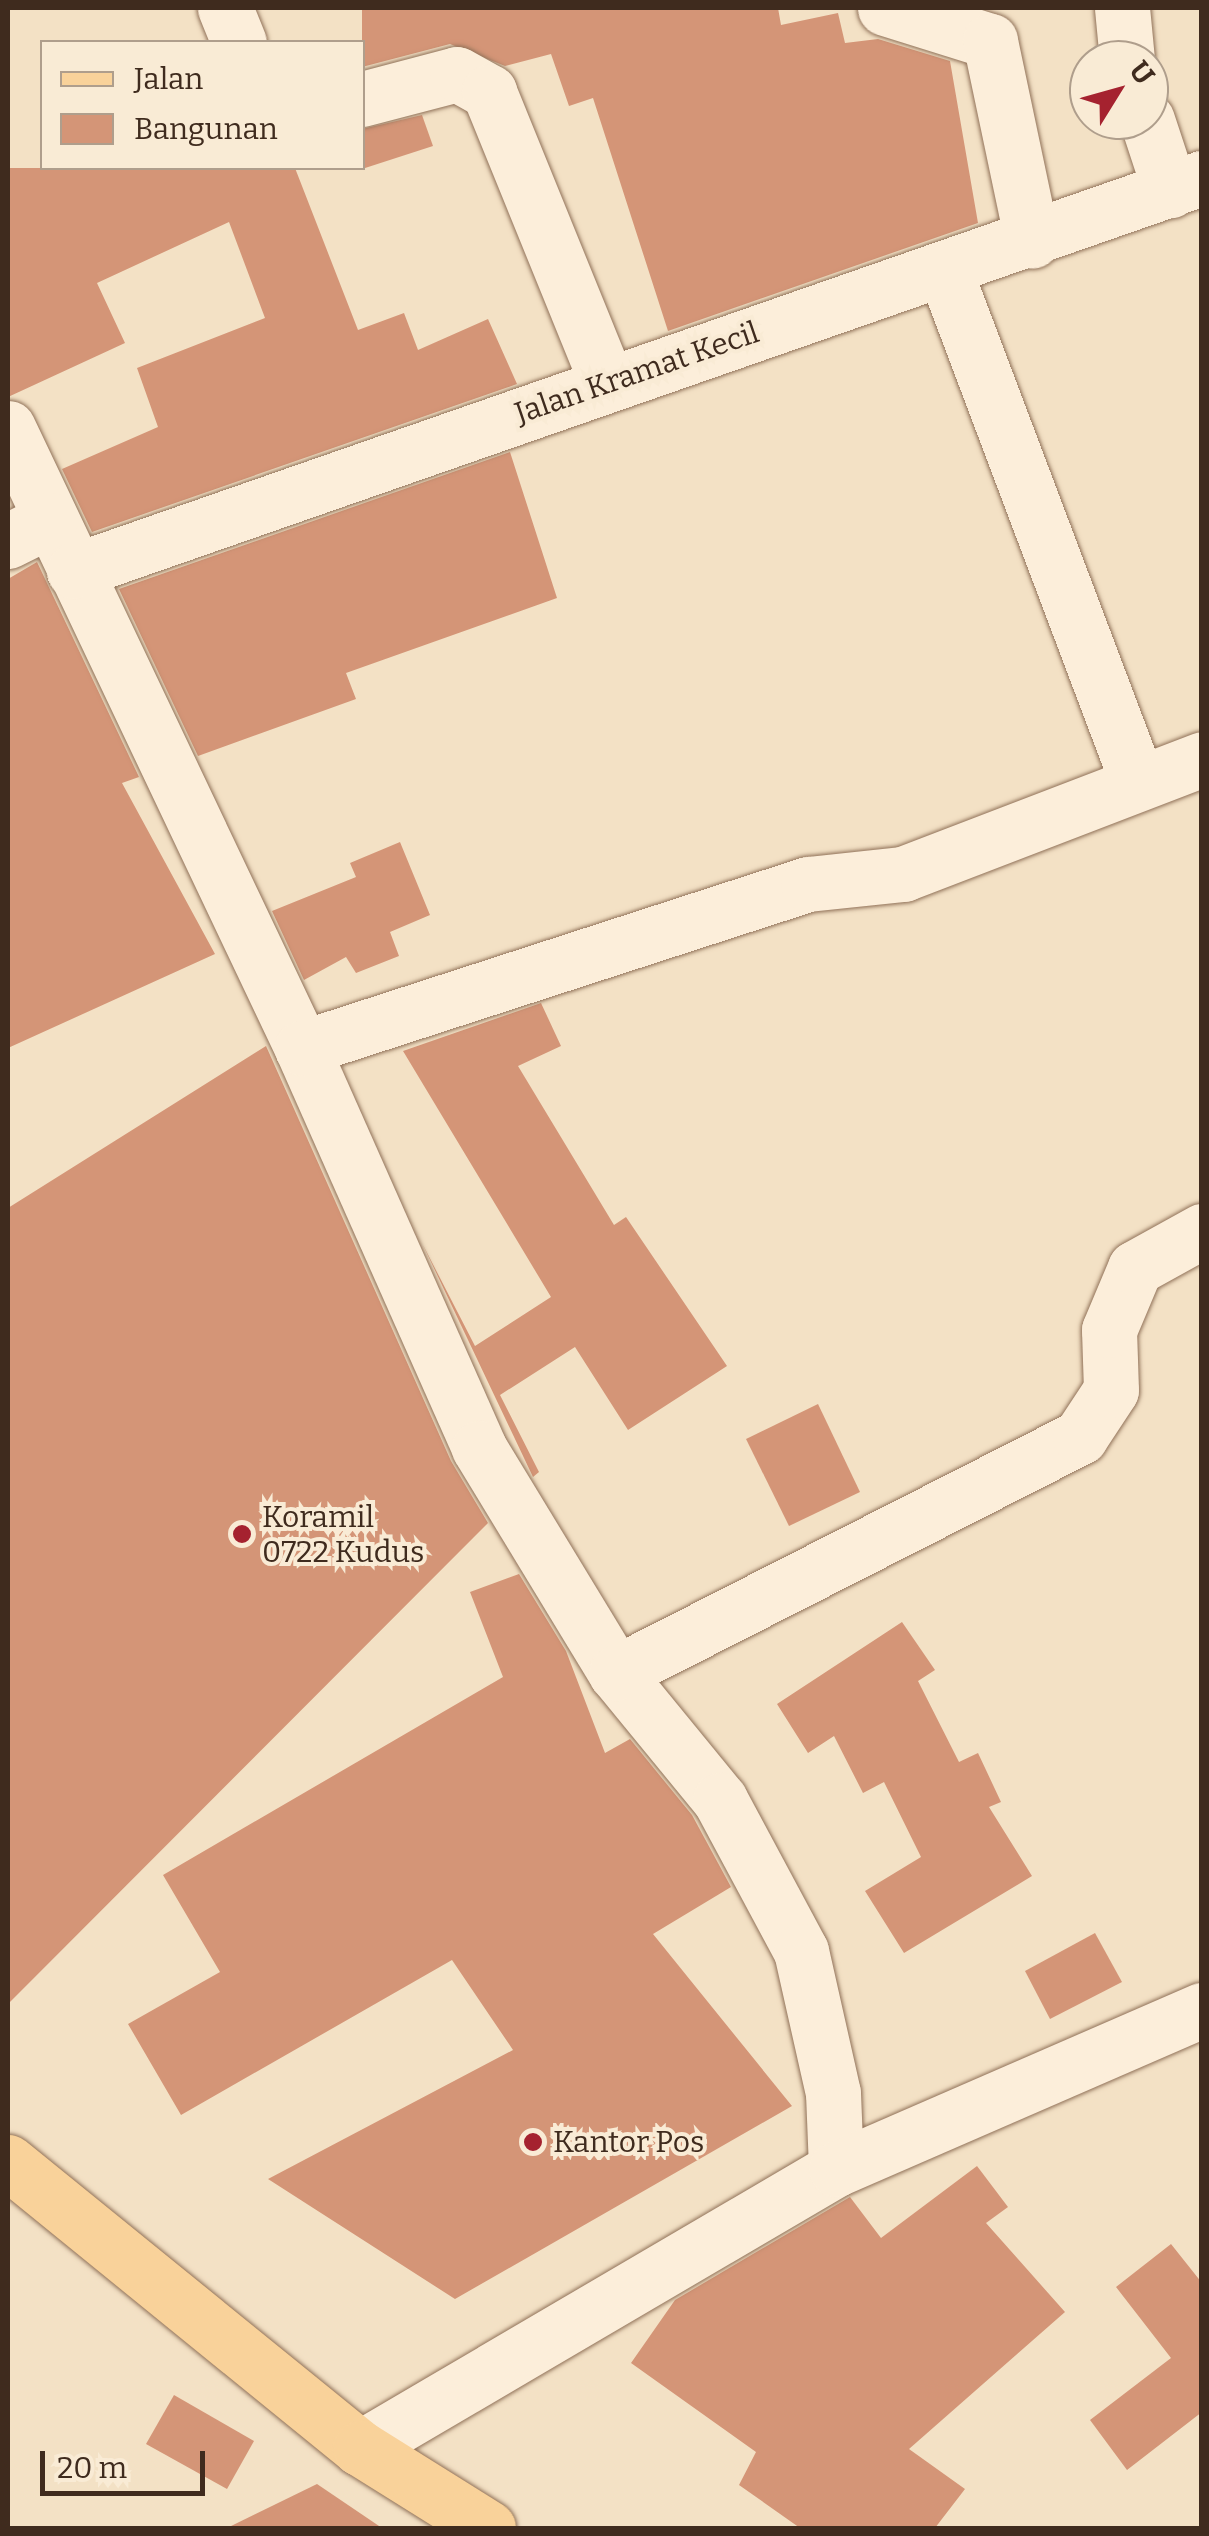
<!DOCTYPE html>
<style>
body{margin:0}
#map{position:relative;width:1209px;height:2536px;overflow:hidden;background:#f3e1c5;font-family:Bitter,serif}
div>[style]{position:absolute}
.building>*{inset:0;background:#d49577}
.roads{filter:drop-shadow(0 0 2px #907158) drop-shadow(0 0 2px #907158)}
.minor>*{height:55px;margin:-27.5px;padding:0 27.5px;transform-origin:27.5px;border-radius:27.5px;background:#fceeda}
.major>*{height:55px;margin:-27.5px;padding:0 27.5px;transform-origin:27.5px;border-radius:27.5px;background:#f9d29a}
.dots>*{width:28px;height:28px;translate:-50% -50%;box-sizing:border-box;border:5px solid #f9ebd5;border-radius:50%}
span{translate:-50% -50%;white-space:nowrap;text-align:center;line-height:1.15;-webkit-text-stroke:8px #f9ebd5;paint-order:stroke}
.street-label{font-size:30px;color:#3f2b1e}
.poi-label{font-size:30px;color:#3f2b1e}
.left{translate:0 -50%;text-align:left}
.frame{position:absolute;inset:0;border:10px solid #3f2b1e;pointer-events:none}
.legend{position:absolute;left:40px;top:40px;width:325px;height:130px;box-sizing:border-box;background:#f9ebd5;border:2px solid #af9e8c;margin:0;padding:12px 18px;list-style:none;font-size:30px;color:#3f2b1e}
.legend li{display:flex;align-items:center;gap:20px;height:50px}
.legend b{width:50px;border:2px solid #af9e8c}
.north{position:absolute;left:1069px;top:40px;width:100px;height:100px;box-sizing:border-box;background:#f9ebd5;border:2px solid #af9e8c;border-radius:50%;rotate:53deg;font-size:28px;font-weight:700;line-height:40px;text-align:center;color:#3f2b1e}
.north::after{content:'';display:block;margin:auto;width:35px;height:45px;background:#a5222f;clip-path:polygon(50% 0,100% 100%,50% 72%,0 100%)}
.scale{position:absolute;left:40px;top:2451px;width:165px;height:45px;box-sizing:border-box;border:5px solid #3f2b1e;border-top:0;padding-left:12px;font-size:30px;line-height:35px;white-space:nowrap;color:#3f2b1e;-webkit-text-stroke:8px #f9ebd5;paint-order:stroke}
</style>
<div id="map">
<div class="building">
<div style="clip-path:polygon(362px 8px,778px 8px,781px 25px,838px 13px,845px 43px,878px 39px,950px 61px,978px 223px,668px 331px,593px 98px,569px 106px,551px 54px,505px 66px,450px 44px,362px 67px)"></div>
<div style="clip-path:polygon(422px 115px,433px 146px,362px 169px,362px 129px)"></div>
<div style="clip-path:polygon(8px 168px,295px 168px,358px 330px,404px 313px,418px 350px,488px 319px,517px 384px,92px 532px,62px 469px,158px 427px,137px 368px,265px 318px,229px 222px,97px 283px,125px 343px,8px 397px)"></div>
<div style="clip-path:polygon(510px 452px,557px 598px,346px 673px,356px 699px,198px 756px,119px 589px)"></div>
<div style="clip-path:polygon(37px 562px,139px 777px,122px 783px,215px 954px,8px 1048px,8px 579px)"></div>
<div style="clip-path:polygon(400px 842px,430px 915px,390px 932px,399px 956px,356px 973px,346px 957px,304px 980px,272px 911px,356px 877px,350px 863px)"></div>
<div style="clip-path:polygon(541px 1003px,561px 1046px,518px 1066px,614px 1225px,626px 1217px,727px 1366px,628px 1430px,575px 1347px,500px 1395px,539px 1472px,533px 1477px,423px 1245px,475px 1346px,551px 1297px,403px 1051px)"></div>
<div style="clip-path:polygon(266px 1046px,451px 1461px,488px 1523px,8px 2004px,8px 1208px)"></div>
<div style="clip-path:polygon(818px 1404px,860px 1492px,789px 1526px,746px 1439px)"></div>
<div style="clip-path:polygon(519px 1574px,566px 1651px,605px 1753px,630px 1739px,692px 1815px,731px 1887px,653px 1934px,792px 2106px,455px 2299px,268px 2179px,513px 2050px,452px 1960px,181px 2115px,128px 2024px,220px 1972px,163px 1875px,503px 1677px,470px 1592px)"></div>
<div style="clip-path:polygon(902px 1622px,935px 1670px,918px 1681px,959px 1762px,978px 1753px,1001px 1802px,989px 1807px,1032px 1876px,904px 1953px,865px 1891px,921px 1857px,884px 1782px,863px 1793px,834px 1736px,808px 1753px,777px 1704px)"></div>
<div style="clip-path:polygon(1095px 1933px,1122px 1982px,1050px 2019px,1025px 1971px)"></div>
<div style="clip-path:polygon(977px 2166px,1008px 2207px,986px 2223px,1065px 2312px,909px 2449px,965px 2489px,935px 2528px,800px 2528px,739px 2485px,756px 2452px,631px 2363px,675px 2300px,850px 2197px,881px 2238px)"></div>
<div style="clip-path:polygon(1171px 2244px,1202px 2283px,1202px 2412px,1127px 2470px,1090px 2420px,1171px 2358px,1116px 2287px)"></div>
<div style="clip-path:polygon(174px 2395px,254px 2441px,227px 2489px,146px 2444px)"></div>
<div style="clip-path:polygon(317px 2484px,382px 2528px,227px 2528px)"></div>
</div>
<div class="roads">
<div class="minor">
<div style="left:225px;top:8px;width:37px;rotate:68deg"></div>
<div style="left:885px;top:8px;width:110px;rotate:17.4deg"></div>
<div style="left:990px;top:41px;width:204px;rotate:78.1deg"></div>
<div style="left:1122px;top:8px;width:52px;rotate:84.5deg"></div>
<div style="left:362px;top:99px;width:98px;rotate:-14.7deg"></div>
<div style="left:457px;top:74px;width:37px;rotate:29deg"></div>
<div style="left:489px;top:92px;width:313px;rotate:67.9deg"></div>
<div style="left:1147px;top:120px;width:74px;rotate:71.8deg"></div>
<div style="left:944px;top:269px;width:549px;rotate:69.32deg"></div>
<div style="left:8px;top:428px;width:686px;rotate:64.63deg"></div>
<div style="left:302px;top:1048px;width:437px;rotate:66.1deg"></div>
<div style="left:479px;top:1448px;width:263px;rotate:58.7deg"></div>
<div style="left:616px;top:1673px;width:164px;rotate:50.7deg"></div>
<div style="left:720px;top:1800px;width:171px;rotate:61.8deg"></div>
<div style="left:801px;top:1951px;width:146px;rotate:77.3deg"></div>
<div style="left:833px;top:2093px;width:76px;rotate:87.7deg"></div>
<div style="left:836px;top:2169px;width:552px;rotate:149.62deg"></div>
<div style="left:8px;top:541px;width:47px;rotate:-26.6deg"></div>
<div style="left:74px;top:571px;width:1195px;rotate:-19.21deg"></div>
<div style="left:302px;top:1048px;width:532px;rotate:-17.96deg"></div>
<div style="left:808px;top:884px;width:96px;rotate:-6deg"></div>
<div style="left:903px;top:874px;width:320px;rotate:-21deg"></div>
<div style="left:616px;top:1673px;width:521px;rotate:-26.96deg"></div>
<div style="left:1080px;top:1437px;width:56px;rotate:-56.6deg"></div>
<div style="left:1111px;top:1390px;width:60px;rotate:-91.9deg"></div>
<div style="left:1109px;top:1330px;width:67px;rotate:-67.2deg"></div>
<div style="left:1135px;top:1268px;width:77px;rotate:-28.9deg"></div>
<div style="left:836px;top:2169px;width:399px;rotate:-23.5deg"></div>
</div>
<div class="major">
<div style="left:8px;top:2162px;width:454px;rotate:39.1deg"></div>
<div style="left:360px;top:2448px;width:151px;rotate:32deg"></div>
</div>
</div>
<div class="dots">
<div style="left:242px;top:1534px;background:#a5222f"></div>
<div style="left:533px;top:2142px;background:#a5222f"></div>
</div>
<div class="street-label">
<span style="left:637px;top:373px;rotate:-19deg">Jalan Kramat Kecil</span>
</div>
<div class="poi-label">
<span class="left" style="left:262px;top:1534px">Koramil<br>0722 Kudus</span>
<span class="left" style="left:553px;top:2142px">Kantor Pos</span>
</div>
<div class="frame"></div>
<ul class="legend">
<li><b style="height:12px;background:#f9d29a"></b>Jalan</li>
<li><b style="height:28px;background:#d49577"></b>Bangunan</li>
</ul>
<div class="north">U</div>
<div class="scale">20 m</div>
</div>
